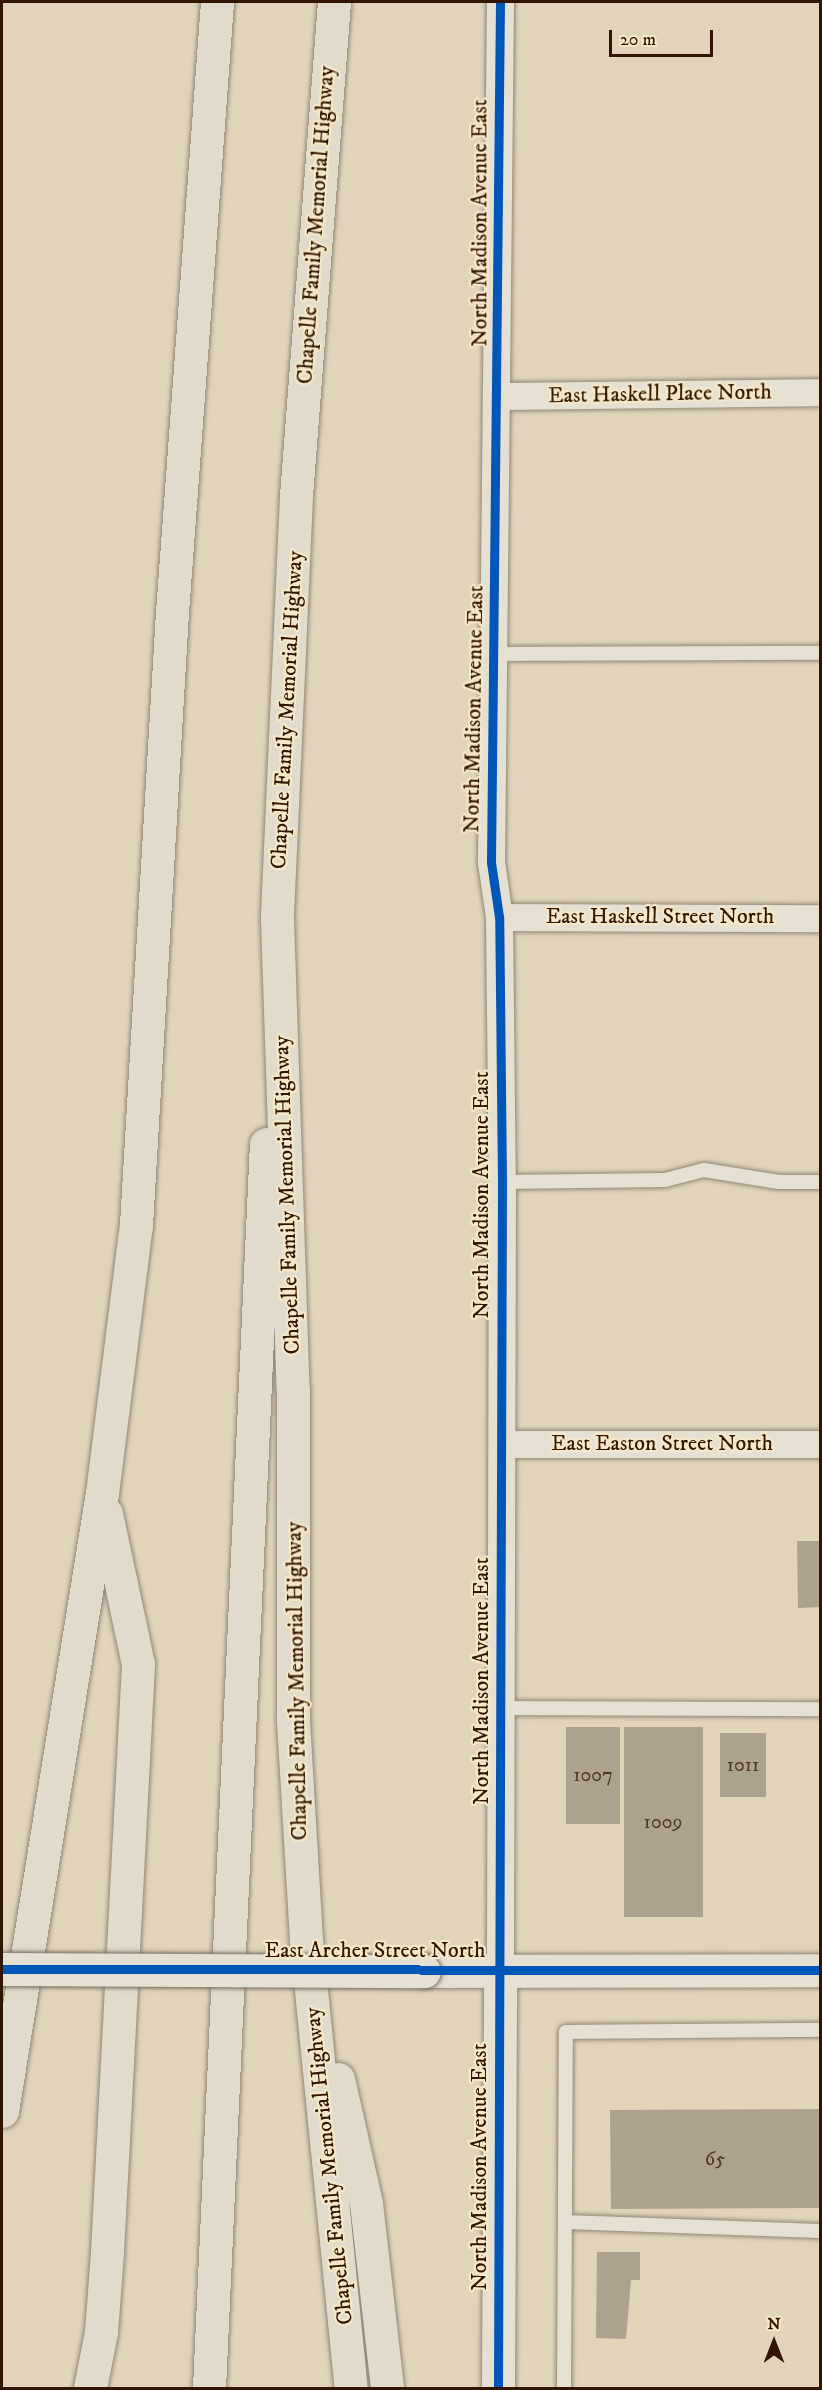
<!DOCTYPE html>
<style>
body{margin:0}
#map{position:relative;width:822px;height:2390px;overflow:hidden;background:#e1d4bb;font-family:"IM FELL DW Pica",serif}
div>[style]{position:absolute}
.building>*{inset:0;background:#ada190}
.roads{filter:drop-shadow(0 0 2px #918676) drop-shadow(0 0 2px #918676)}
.lane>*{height:14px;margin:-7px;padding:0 7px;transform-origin:7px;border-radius:7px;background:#e6e0d3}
.street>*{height:27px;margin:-13.5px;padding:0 13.5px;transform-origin:13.5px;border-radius:13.5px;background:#e6e0d3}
.secondary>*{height:33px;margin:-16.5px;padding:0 16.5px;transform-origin:16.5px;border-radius:16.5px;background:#e6e0d3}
.highway>*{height:33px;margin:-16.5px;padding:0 16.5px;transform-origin:16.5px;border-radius:16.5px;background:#e2dbcb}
.bridges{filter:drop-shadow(0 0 2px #776c5d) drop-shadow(0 0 2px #776c5d)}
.secondary-bridge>*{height:33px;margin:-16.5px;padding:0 16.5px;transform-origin:16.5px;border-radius:16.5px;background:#e6e0d3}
.cycleway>*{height:9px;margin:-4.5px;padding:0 4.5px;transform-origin:4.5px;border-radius:4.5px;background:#0057b8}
span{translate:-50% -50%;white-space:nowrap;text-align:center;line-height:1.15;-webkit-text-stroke:4.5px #f6e7c8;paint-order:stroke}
.number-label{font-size:20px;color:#503824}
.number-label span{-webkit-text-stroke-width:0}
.street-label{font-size:22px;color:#311500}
.frame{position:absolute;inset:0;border:3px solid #311500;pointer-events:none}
.north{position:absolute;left:744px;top:2312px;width:60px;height:60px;-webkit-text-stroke:4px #f6e7c8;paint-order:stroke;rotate:0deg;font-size:16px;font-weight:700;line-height:24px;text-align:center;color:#311500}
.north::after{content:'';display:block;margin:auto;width:21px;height:27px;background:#311500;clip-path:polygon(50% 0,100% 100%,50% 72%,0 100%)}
.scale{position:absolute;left:609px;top:30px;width:104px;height:27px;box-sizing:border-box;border:3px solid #311500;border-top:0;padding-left:8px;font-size:18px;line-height:21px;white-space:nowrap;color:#311500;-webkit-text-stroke:4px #f6e7c8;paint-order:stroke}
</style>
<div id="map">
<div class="building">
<div style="clip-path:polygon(797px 1541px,820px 1541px,820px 1607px,798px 1608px)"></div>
<div style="clip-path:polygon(566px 1727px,620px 1727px,620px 1824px,566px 1824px)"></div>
<div style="clip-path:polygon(624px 1727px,703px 1727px,703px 1917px,624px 1917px)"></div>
<div style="clip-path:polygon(720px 1733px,766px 1733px,766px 1797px,720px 1797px)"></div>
<div style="clip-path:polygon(820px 2109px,820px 2208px,611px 2209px,610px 2110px)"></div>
<div style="clip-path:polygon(597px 2252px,640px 2252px,640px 2280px,631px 2280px,626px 2339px,596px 2338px)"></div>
</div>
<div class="roads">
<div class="lane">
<div style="left:493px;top:654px;width:327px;rotate:-0.2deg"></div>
<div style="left:502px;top:1182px;width:163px;rotate:-0.7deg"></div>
<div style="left:665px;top:1180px;width:40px;rotate:-14.4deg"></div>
<div style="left:704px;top:1170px;width:76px;rotate:9.1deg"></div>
<div style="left:779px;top:1182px;width:41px"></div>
<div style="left:501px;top:1708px;width:319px;rotate:0.2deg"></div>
<div style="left:565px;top:2222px;width:255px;rotate:2deg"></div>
<div style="left:564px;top:2388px;width:356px;rotate:-89.7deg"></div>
<div style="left:566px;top:2032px;width:254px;rotate:-0.5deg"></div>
</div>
<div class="street">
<div style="left:500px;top:2px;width:860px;rotate:90.6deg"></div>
<div style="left:491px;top:862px;width:56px;rotate:81.7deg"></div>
<div style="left:499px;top:917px;width:265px;rotate:89.4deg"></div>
<div style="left:502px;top:1182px;width:788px;rotate:90.15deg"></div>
<div style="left:499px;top:396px;width:321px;rotate:-0.7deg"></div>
<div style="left:499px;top:917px;width:321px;rotate:0.2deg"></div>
<div style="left:503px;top:1444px;width:317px"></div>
</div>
<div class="secondary">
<div style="left:424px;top:1971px;width:396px;rotate:-0.1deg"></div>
<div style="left:498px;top:2388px;width:418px;rotate:-89.7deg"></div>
</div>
<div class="highway">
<div style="left:334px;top:2px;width:495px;rotate:94.4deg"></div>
<div style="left:296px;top:496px;width:423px;rotate:92.6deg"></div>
<div style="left:277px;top:919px;width:470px;rotate:88.1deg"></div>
<div style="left:293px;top:1389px;width:332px;rotate:90deg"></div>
<div style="left:293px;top:1721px;width:219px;rotate:86.6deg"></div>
<div style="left:306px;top:1940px;width:450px;rotate:84.3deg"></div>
<div style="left:338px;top:2079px;width:127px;rotate:77.3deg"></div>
<div style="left:366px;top:2203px;width:186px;rotate:83.5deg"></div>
<div style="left:2px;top:2111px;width:626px;rotate:-80.81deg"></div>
<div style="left:102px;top:1493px;width:270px;rotate:-82.8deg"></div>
<div style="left:136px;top:1225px;width:614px;rotate:-86.64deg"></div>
<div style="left:172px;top:612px;width:612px;rotate:-85.78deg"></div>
<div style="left:90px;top:2388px;width:57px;rotate:-78.9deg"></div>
<div style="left:101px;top:2332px;width:80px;rotate:-85.7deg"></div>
<div style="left:107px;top:2252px;width:589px;rotate:-86.98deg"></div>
<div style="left:138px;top:1664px;width:154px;rotate:-102deg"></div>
<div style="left:209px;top:2388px;width:1245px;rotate:-87.38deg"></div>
</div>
</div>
<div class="bridges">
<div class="secondary-bridge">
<div style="left:2px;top:1969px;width:422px;rotate:0.3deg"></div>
</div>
</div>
<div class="cycleway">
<div style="left:2px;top:1969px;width:818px;rotate:0.07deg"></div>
<div style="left:498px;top:2388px;width:1206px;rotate:-89.81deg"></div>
<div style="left:502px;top:1182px;width:265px;rotate:-90.6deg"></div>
<div style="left:499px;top:917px;width:56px;rotate:-98.3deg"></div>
<div style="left:491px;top:862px;width:860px;rotate:-89.4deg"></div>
</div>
<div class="number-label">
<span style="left:743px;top:1765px">1011</span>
<span style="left:593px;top:1775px">1007</span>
<span style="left:663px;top:1822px">1009</span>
<span style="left:715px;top:2159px">65</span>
</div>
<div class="street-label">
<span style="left:480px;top:223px;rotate:-90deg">North Madison Avenue East</span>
<span style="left:316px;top:225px;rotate:-86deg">Chapelle Family Memorial Highway</span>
<span style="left:660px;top:394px;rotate:-1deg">East Haskell Place North</span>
<span style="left:474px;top:709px;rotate:-89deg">North Madison Avenue East</span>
<span style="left:287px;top:710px;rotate:-87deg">Chapelle Family Memorial Highway</span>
<span style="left:660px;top:917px">East Haskell Street North</span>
<span style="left:287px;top:1195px;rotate:-92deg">Chapelle Family Memorial Highway</span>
<span style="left:482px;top:1195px;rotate:-90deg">North Madison Avenue East</span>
<span style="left:662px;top:1444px">East Easton Street North</span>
<span style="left:297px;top:1681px;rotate:-91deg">Chapelle Family Memorial Highway</span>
<span style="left:482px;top:1681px;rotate:-90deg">North Madison Avenue East</span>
<span style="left:375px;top:1951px">East Archer Street North</span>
<span style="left:329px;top:2166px;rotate:-96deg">Chapelle Family Memorial Highway</span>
<span style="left:480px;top:2167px;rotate:-90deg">North Madison Avenue East</span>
</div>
<div class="frame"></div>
<div class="north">N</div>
<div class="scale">20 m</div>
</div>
